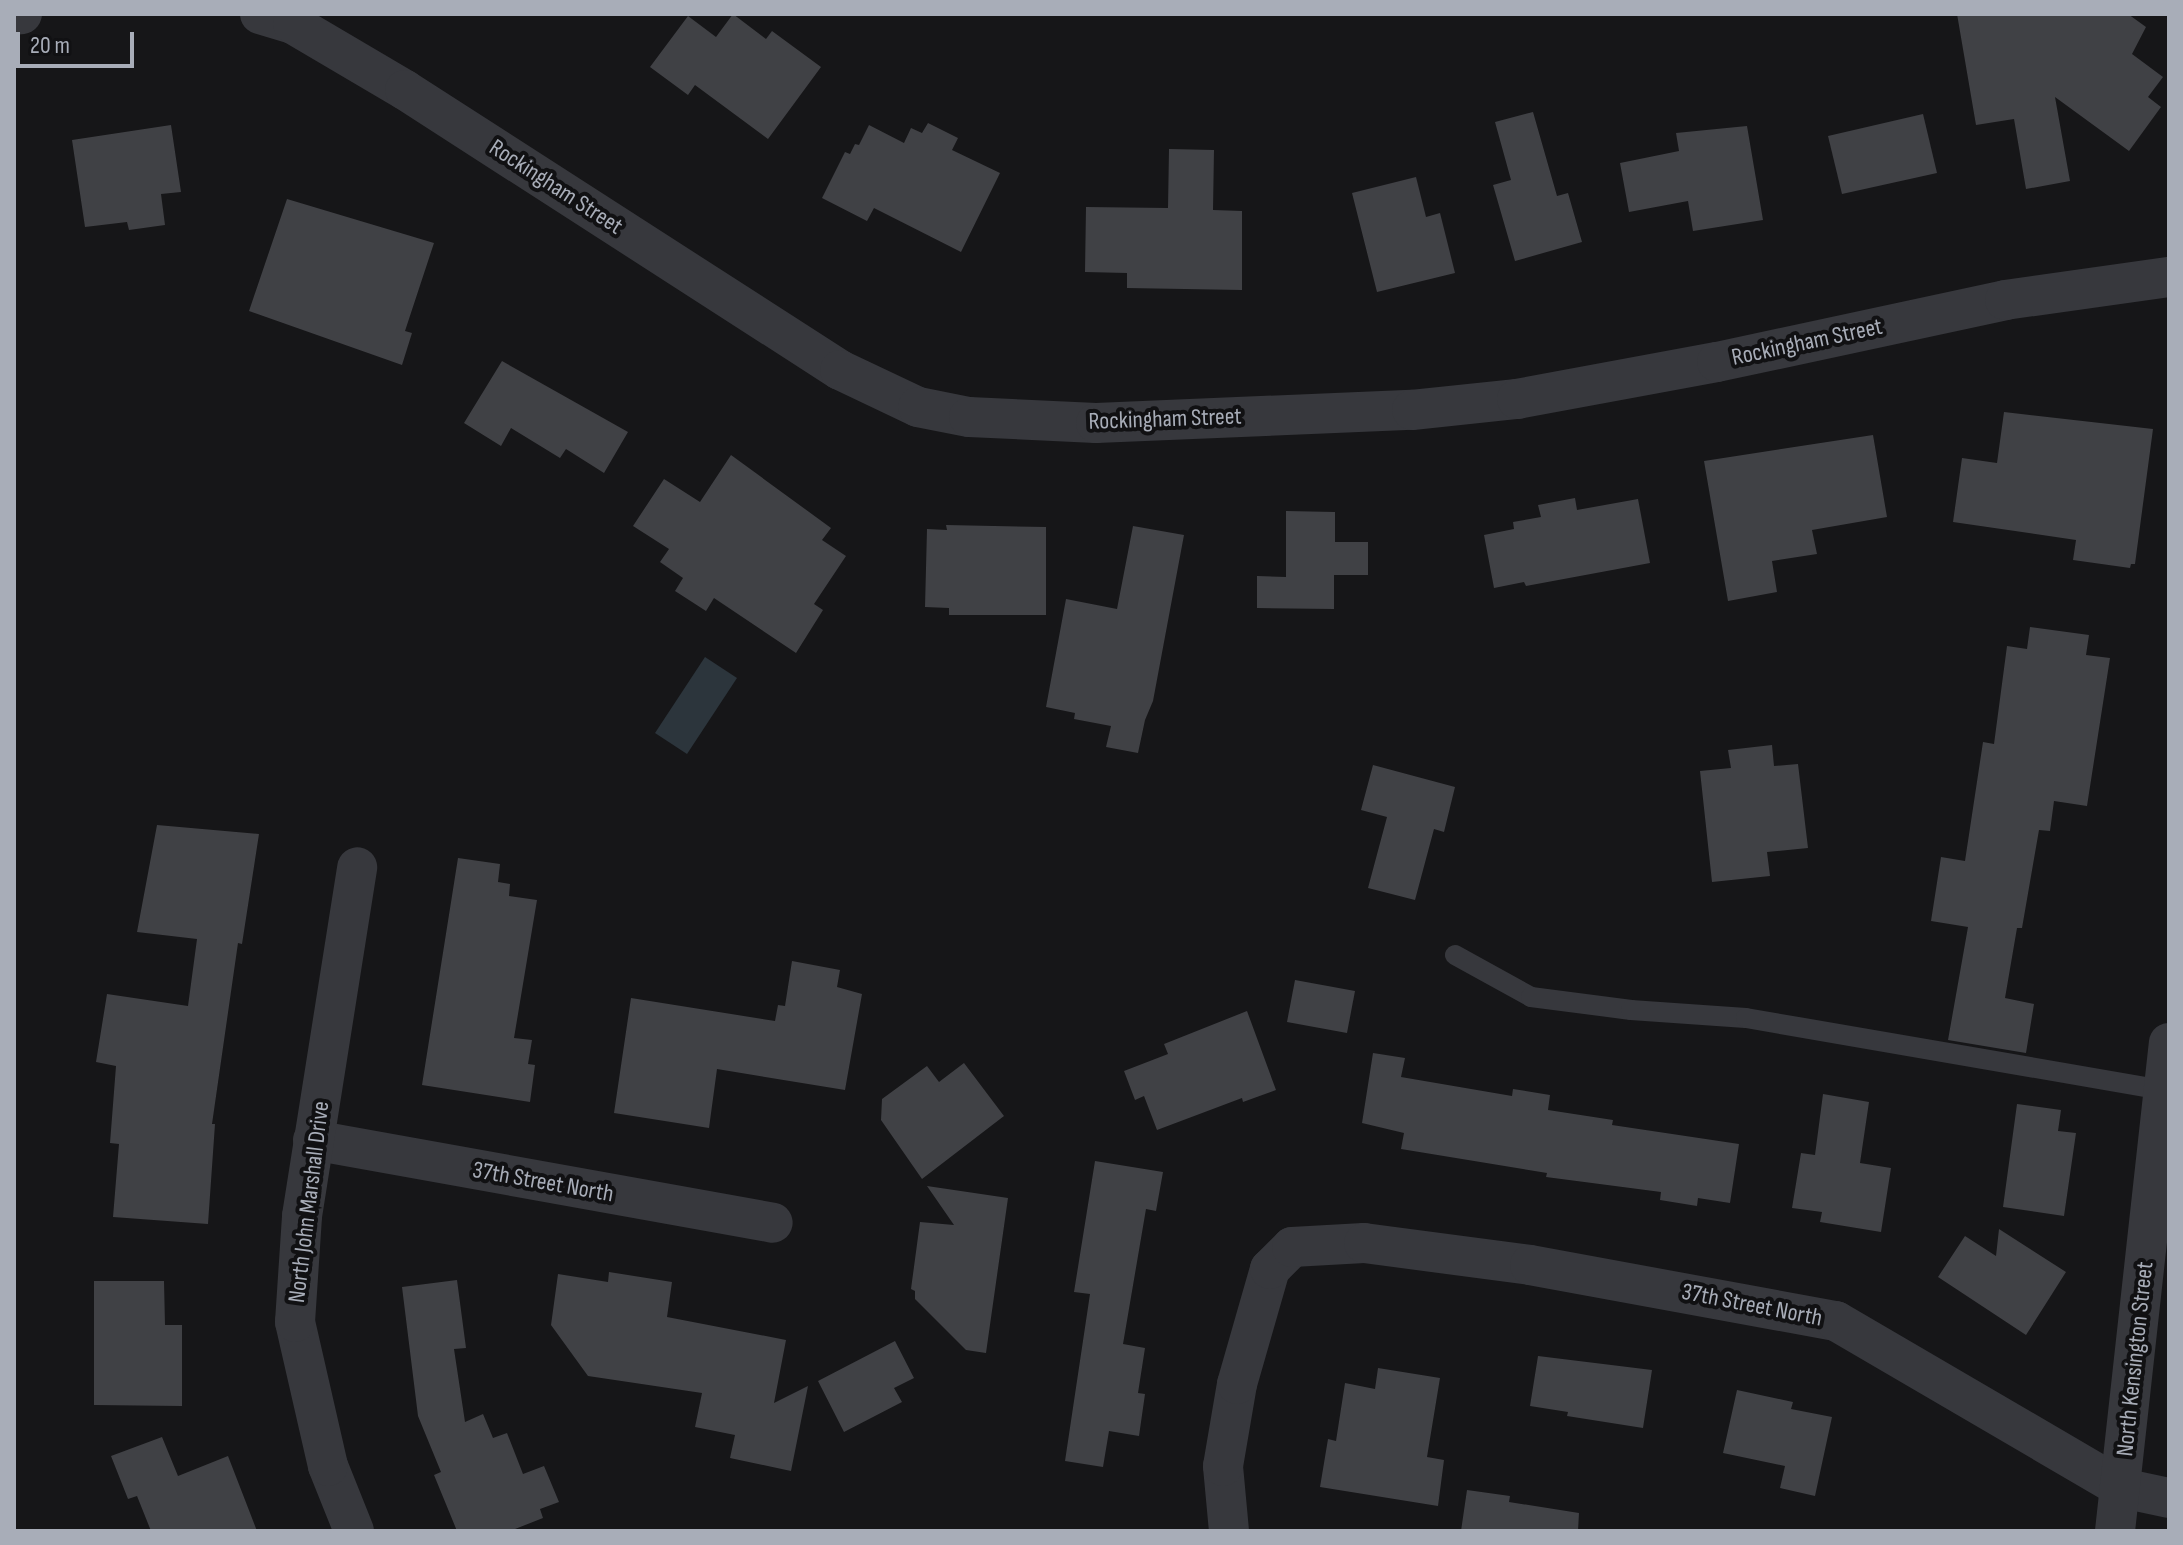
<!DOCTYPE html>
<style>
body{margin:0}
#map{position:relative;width:2183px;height:1545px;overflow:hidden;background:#161618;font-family:"Sofia Sans Condensed",sans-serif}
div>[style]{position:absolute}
.water>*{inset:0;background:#2c353c}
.building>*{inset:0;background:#404145}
.service>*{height:20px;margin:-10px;padding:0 10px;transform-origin:10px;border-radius:10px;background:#37383d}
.minor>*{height:40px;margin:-20px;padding:0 20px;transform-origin:20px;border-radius:20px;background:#37383d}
span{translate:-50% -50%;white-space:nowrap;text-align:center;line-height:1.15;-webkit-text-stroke:8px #111113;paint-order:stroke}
.street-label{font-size:24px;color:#a8adb8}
.frame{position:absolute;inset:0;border:16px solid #a8adb8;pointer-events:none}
.scale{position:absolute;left:16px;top:32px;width:118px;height:36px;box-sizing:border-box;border:4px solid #a8adb8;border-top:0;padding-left:10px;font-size:24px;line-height:28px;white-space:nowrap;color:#a8adb8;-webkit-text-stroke:6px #111113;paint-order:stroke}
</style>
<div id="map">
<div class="water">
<div style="clip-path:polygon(705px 657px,737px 678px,687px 754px,655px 733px)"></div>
</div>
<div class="building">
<div style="clip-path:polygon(733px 14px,766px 39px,772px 31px,821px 67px,768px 139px,695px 85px,688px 95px,650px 67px,688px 16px,716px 37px)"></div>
<div style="clip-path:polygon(1957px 14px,2128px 14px,2146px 27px,2132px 54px,2163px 77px,2148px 97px,2161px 107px,2129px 151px,2055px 97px,2070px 181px,2026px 189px,2014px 119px,1976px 125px)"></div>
<div style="clip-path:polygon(1533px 112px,1557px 196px,1568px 193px,1582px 242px,1515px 261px,1493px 185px,1511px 180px,1495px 122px)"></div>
<div style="clip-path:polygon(1923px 114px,1937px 173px,1842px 194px,1828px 136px)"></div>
<div style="clip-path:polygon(928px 123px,958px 138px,952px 150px,1000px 173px,961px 252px,874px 208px,867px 221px,822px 198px,845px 152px,850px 154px,855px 144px,859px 145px,869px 125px,904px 143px,911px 128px,922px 133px)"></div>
<div style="clip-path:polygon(171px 125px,181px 192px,161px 194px,165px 225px,129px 230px,127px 222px,85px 227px,72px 140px)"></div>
<div style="clip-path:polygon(1747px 126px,1763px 220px,1693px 231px,1688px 201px,1629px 212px,1620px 163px,1679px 151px,1676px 133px)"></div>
<div style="clip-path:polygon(1169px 149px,1214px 150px,1213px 210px,1242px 211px,1242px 290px,1127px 288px,1127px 273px,1085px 272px,1086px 207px,1168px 208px)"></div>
<div style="clip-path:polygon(1416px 177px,1426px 217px,1440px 213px,1455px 273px,1377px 292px,1352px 193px)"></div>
<div style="clip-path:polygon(287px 199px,434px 243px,405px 331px,412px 333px,402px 365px,249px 311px)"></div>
<div style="clip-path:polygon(502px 361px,628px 432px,604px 473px,566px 449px,560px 458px,511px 428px,501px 446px,464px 423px)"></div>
<div style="clip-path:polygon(2004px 412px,2153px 429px,2135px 564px,2131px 564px,2130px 568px,2073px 560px,2076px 540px,1953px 522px,1962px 458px,1997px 463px)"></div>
<div style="clip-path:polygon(1873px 435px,1887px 517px,1812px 530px,1817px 554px,1772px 561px,1777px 592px,1728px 601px,1704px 461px)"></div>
<div style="clip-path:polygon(731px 455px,831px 528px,822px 540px,846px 556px,814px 604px,823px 610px,796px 653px,714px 598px,706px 611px,675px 591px,683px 578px,660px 562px,669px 549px,633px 526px,664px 479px,700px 502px)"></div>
<div style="clip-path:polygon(1575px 498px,1577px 510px,1638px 499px,1650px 563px,1526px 586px,1524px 582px,1494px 588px,1484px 535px,1514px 529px,1513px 522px,1541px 517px,1538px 505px)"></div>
<div style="clip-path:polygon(1286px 511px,1335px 512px,1335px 542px,1368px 542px,1368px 575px,1334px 575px,1334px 609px,1257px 608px,1257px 576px,1286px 577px)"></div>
<div style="clip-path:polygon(946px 525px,1046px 527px,1046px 615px,949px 615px,949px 608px,925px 607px,927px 529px,947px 530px)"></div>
<div style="clip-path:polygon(1133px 526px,1184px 535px,1153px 701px,1145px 720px,1138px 753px,1106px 747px,1111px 726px,1074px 719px,1075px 713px,1046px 707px,1066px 599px,1117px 609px)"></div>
<div style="clip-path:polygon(2030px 627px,2089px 635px,2086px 655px,2110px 658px,2087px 806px,2054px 801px,2050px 831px,2039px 830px,2022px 928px,2017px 928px,2005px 998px,2034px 1004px,2026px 1053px,1948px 1040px,1968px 927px,1931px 921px,1941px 857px,1965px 861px,1983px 742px,1994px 744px,2007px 646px,2027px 649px)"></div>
<div style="clip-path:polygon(1772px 745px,1774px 766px,1798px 764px,1808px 848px,1767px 852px,1770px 876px,1712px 882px,1700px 771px,1731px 768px,1728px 750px)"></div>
<div style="clip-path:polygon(1373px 765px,1455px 787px,1444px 832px,1434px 829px,1415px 900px,1368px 888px,1387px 817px,1361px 810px)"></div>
<div style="clip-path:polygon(157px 825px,259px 834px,242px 944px,238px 943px,212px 1124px,215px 1124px,208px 1224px,113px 1217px,119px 1144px,110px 1143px,116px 1066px,96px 1062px,107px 994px,188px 1006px,197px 939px,137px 932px)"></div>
<div style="clip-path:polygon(458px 858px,500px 864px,498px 882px,510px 884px,509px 896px,537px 900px,514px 1038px,532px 1040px,528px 1064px,535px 1065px,530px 1102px,422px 1085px)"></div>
<div style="clip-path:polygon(792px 961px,840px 970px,837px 987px,862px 994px,845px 1090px,717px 1069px,709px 1128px,614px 1113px,631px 998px,775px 1021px,778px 1005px,785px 1006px)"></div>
<div style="clip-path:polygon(1295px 980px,1355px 991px,1347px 1033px,1287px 1022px)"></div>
<div style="clip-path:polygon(1247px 1011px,1276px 1090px,1243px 1102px,1242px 1098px,1157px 1130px,1144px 1096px,1135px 1100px,1124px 1071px,1168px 1054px,1164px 1044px)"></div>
<div style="clip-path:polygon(1373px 1053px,1405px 1058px,1401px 1077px,1512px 1096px,1513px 1089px,1550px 1095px,1548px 1110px,1613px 1120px,1612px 1125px,1739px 1144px,1730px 1203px,1698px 1198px,1697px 1206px,1660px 1200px,1661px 1192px,1546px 1177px,1547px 1173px,1401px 1149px,1404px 1133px,1362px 1123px)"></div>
<div style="clip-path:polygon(964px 1063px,1004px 1116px,922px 1179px,881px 1120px,882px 1099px,927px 1066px,939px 1082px)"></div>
<div style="clip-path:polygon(1823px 1094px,1869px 1102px,1860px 1163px,1891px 1168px,1881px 1232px,1820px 1222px,1822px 1212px,1792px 1208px,1801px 1153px,1815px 1155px)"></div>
<div style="clip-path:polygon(2017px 1104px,2061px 1110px,2058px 1131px,2076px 1133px,2064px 1216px,2003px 1207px)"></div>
<div style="clip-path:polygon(1095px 1161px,1163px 1172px,1156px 1211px,1146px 1209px,1123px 1344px,1145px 1348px,1138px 1393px,1145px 1394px,1139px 1436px,1109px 1431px,1103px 1467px,1065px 1461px,1090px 1294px,1074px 1292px)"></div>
<div style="clip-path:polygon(927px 1186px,1008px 1198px,986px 1353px,966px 1350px,915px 1299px,915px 1291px,911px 1289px,920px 1222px,954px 1225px)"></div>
<div style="clip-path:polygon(1999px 1229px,2066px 1272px,2026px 1335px,1938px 1277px,1965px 1236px,1996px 1256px)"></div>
<div style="clip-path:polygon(609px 1272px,672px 1282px,667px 1317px,786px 1340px,774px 1403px,808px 1386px,791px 1471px,730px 1458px,735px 1435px,695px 1427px,702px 1393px,588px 1376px,551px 1325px,558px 1274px,608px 1282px)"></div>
<div style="clip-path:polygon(457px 1280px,466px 1348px,454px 1349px,465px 1422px,483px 1414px,493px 1438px,507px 1433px,523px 1474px,544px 1466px,559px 1502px,540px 1509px,543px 1518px,510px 1531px,457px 1531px,434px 1475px,441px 1472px,418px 1416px,402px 1287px)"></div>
<div style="clip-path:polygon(94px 1281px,164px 1281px,165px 1325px,182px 1325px,182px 1406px,94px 1405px)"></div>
<div style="clip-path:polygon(895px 1341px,914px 1378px,894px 1388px,902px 1402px,844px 1432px,818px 1381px)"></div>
<div style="clip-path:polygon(1538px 1356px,1652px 1370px,1643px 1428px,1567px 1416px,1568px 1412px,1530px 1406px)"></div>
<div style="clip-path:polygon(1378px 1368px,1440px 1378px,1427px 1457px,1444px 1460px,1438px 1506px,1320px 1487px,1328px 1439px,1336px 1441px,1345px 1383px,1375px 1389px)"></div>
<div style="clip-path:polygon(1737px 1390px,1793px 1402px,1791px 1409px,1832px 1417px,1815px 1496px,1780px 1488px,1785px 1466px,1723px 1453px)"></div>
<div style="clip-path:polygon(162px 1437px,178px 1476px,228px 1456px,257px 1531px,151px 1531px,137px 1496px,128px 1499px,111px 1456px)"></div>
<div style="clip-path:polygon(1467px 1490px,1510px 1496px,1509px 1502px,1579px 1513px,1578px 1531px,1461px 1531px)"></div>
</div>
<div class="service">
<div style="left:1455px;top:955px;width:87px;rotate:28.9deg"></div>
<div style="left:1531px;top:997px;width:101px;rotate:7.4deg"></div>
<div style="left:1631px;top:1010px;width:115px;rotate:4deg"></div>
<div style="left:1746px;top:1018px;width:422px;rotate:9.8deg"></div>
</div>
<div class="minor">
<div style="left:260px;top:14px;width:34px;rotate:17deg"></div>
<div style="left:293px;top:24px;width:130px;rotate:30.5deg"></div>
<div style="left:405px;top:90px;width:517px;rotate:32.77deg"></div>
<div style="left:840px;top:370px;width:86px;rotate:25.4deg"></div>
<div style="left:918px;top:407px;width:52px;rotate:11.1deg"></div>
<div style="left:969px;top:417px;width:127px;rotate:2.7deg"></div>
<div style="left:1096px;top:423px;width:316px;rotate:-2.4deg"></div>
<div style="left:1412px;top:410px;width:106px;rotate:-6deg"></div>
<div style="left:1517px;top:399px;width:203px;rotate:-10.5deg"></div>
<div style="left:1717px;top:362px;width:295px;rotate:-12.1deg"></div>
<div style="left:2005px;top:300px;width:166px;rotate:-8deg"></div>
<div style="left:14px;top:15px;width:8px;rotate:-7deg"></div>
<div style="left:313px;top:1140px;width:467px;rotate:10.2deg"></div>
<div style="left:354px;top:1531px;width:70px;rotate:-111.8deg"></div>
<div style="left:328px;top:1466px;width:148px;rotate:-102.9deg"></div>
<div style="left:295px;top:1322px;width:106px;rotate:-86.2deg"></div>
<div style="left:302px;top:1216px;width:353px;rotate:-81deg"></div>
<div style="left:1229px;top:1531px;width:65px;rotate:-95.3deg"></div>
<div style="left:1223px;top:1466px;width:83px;rotate:-80.3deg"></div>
<div style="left:1237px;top:1384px;width:120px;rotate:-74deg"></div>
<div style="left:1270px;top:1269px;width:31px;rotate:-45deg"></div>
<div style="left:1292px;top:1247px;width:72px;rotate:-3.2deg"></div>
<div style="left:1364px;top:1243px;width:167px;rotate:7.5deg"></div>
<div style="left:1530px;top:1265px;width:311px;rotate:10.4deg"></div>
<div style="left:1836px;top:1321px;width:331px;rotate:30.3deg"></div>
<div style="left:2122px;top:1488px;width:48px;rotate:12deg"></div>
<div style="left:2115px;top:1531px;width:491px;rotate:-83.7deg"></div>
</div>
<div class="street-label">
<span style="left:556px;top:187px;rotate:33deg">Rockingham Street</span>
<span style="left:1807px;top:342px;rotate:-12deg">Rockingham Street</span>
<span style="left:1165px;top:419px;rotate:-2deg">Rockingham Street</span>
<span style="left:543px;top:1182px;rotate:10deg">37th Street North</span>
<span style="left:309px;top:1202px;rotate:-83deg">North John Marshall Drive</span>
<span style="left:1752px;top:1305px;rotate:11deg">37th Street North</span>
<span style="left:2135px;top:1359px;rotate:-84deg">North Kensington Street</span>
</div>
<div class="frame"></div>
<div class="scale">20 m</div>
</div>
